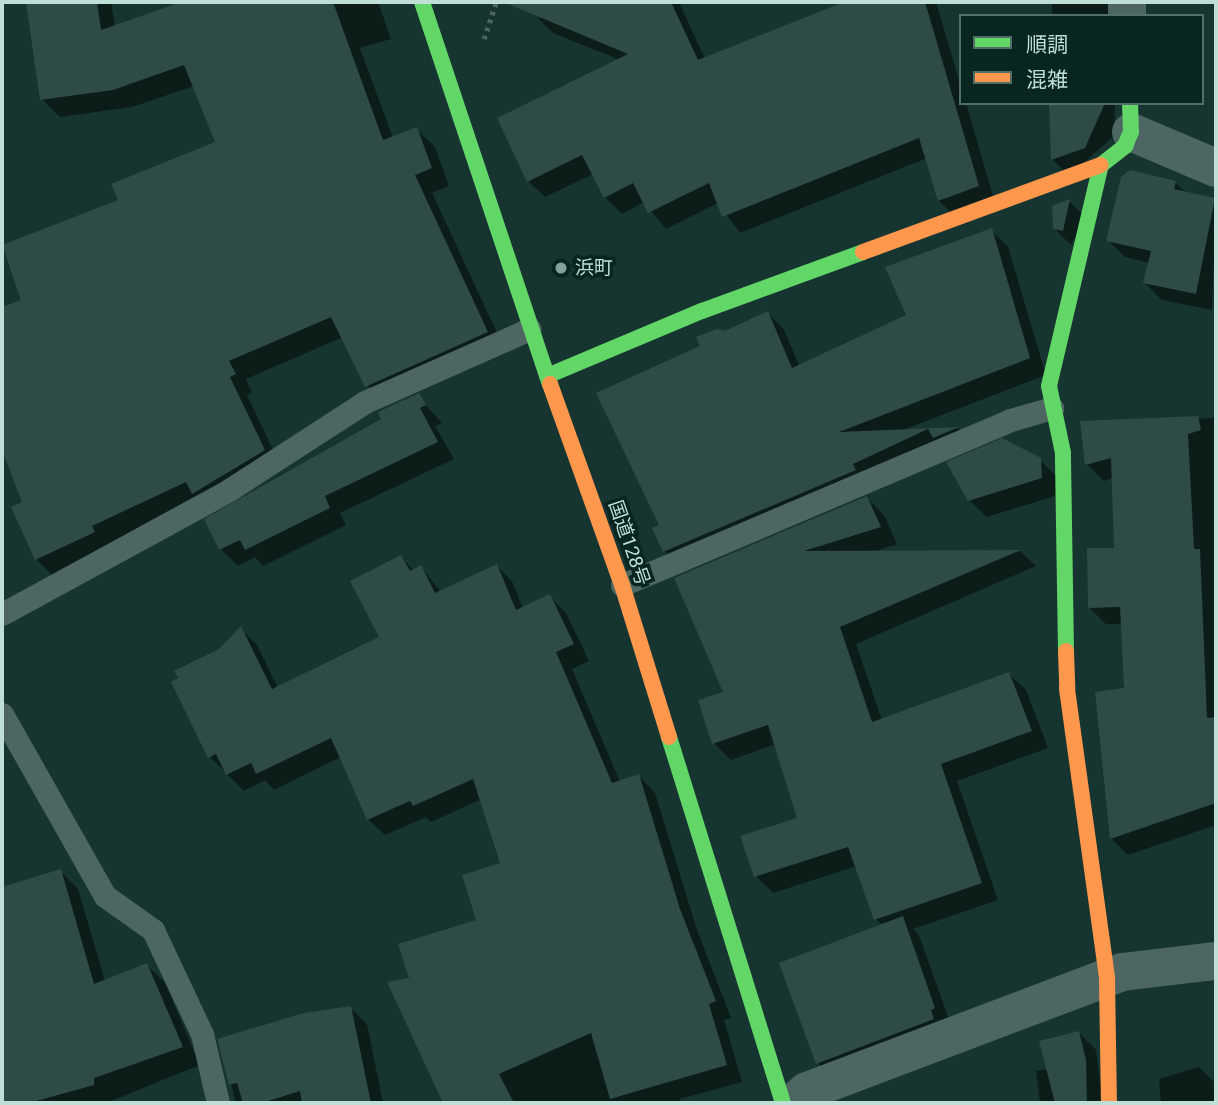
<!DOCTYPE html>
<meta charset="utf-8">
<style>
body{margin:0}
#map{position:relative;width:1218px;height:1105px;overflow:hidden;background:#163530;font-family:Roboto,"Noto Sans JP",sans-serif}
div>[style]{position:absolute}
.shadow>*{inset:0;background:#0007}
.building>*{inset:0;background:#2f4b47}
.path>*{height:4.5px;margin-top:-2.25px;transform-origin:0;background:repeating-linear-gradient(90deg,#4f6560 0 3.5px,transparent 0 8.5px)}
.lane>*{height:23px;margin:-11.5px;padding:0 11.5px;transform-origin:11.5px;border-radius:11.5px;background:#4d6661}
.street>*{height:38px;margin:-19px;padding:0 19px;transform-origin:19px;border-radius:19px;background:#4d6661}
.fast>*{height:16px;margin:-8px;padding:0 8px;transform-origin:8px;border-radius:8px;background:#63d668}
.slow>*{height:16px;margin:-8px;padding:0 8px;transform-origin:8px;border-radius:8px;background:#ff974d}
.dots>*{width:19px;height:19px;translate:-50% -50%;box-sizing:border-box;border:4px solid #082520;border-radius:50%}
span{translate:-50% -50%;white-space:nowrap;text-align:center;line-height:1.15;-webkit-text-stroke:7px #082520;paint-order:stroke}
.poi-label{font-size:19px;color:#beded6}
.left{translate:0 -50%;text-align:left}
.street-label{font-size:19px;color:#beded6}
.frame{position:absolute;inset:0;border:4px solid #beded6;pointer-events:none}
.legend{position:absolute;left:959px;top:14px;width:245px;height:91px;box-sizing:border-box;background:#082520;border:2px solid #516f69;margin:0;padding:9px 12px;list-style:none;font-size:21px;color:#beded6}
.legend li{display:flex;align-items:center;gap:14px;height:35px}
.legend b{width:35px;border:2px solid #516f69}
</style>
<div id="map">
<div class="shadow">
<div style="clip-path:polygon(28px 2px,111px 2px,115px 27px,186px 2px,378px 2px,391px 39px,360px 48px,393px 138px,416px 129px,435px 147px,449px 186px,432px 193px,505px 350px,385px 404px,367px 385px,343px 337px,246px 379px,252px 393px,247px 395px,282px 469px,54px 577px,36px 559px,24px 503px,2px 445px,2px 309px,23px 301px,2px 247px,120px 201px,218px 143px,194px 86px,132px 107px,60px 117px,42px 99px)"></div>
<div style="clip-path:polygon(568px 2px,679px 2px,705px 59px,849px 2px,936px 2px,961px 87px,961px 103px,966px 103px,995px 203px,956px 217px,939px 201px,927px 158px,740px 233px,718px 203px,666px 229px,644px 202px,622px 214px,605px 197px,593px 174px,545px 197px,528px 181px,620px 60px,553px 33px,537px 17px)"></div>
<div style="clip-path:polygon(1052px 2px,1117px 2px,1116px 16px,1052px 16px)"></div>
<div style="clip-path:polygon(1052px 103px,1115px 103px,1114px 136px,1069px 176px,1052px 159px)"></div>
<div style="clip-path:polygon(1175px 182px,1187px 194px,1216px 202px,1212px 310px,1162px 300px,1145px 283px,1150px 263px,1125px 257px,1108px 240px)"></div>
<div style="clip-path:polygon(1070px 202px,1086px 218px,1071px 245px,1054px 228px,1054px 207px)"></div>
<div style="clip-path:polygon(991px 230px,1008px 247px,1046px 375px,903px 430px,958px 428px,973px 444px,681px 568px,665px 551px,661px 526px,702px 347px,768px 313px,784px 330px,800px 367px,908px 316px)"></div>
<div style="clip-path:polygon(418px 396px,442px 423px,435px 426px,454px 459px,340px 513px,346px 525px,263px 566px,255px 557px,238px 566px,221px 549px)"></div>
<div style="clip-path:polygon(1216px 418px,1216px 825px,1128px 855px,1111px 838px,1126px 689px,1122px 624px,1106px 624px,1089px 607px,1116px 550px,1113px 478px,1104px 481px,1087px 464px,1082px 423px)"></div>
<div style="clip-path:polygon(1040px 460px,1057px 477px,1058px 495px,987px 517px,969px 500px)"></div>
<div style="clip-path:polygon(867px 498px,884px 515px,897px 544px,873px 552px,1020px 551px,1036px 566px,856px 644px,882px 720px,1009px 674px,1026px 690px,1048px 748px,957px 781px,998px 900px,913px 929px,919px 935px,951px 1025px,834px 1080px,818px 1063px,883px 926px,876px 919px,857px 866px,773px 893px,756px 876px,799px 819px,776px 744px,731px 760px,714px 743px,726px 693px,677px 579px)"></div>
<div style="clip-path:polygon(401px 557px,414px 571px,421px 567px,441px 592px,497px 566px,513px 583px,523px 609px,549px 596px,566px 613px,589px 661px,572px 669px,620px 782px,639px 776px,655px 793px,696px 927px,731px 1018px,724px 1020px,742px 1082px,680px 1099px,682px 1103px,445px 1103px,390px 983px,411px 979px,478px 921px,502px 864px,482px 799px,431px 822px,426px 817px,385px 835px,368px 819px,341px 757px,274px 790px,265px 780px,244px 791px,210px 757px,220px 651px,241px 629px,257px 645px,278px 688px,381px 637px)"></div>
<div style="clip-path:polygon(60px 871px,78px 889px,105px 981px,147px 965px,165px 983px,200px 1065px,106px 1103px,2px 1103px,2px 888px)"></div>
<div style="clip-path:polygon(350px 1008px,367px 1024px,383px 1103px,236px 1103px,220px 1040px)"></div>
<div style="clip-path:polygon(1079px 1033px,1096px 1050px,1103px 1103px,1040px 1103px,1036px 1071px,1048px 1069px)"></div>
<div style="clip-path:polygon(1199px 1067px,1216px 1084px,1216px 1103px,1161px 1103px,1159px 1079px)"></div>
</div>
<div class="building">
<div style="clip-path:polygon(26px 2px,97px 2px,101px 30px,181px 2px,333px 2px,383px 140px,417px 127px,432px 168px,415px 175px,488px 332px,365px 387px,331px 317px,229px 361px,236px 374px,230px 377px,265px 450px,192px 494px,186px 482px,92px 526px,95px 532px,35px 560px,11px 507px,22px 502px,2px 450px,2px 307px,21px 300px,2px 245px,118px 200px,111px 184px,215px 142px,184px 65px,113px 90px,40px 100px)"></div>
<div style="clip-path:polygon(503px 2px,671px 2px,698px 60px,844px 2px,925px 2px,979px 186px,938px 201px,919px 138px,722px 217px,709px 183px,648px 213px,633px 183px,604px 198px,582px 155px,527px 182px,497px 118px,628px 54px)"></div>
<div style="clip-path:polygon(1049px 103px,1105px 103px,1085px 148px,1051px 160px)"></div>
<div style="clip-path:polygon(1130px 170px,1176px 181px,1174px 189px,1215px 198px,1196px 294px,1143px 283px,1151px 251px,1106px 241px,1121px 177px)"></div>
<div style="clip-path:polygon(1070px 199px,1063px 231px,1053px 229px,1052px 206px)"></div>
<div style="clip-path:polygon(992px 228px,1030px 358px,839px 432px,959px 427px,933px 438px,928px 429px,853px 464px,856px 470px,663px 552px,652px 528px,659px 525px,596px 393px,700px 346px,696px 337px,717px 329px,725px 331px,768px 311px,792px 368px,906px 315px,885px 267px)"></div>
<div style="clip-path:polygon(419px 393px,426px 405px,420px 408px,438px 442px,325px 496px,330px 508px,245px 550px,240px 540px,219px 550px,204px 519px,381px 419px,378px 412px)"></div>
<div style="clip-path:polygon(1198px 416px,1201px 430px,1188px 434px,1194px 549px,1200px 549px,1207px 718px,1216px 717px,1216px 803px,1110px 839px,1095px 692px,1124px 688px,1120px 607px,1088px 608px,1087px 548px,1114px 548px,1111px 458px,1085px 465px,1080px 421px)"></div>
<div style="clip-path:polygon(1002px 438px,1041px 458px,1042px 478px,968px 501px,946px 462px)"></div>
<div style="clip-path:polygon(867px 496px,881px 527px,804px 551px,1021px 550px,840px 627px,872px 722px,1009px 672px,1032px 731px,941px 764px,982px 883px,874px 920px,848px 847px,754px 877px,740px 836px,797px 818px,768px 725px,712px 744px,698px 700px,723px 692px,674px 578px)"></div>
<div style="clip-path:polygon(401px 555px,410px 571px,421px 565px,435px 593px,497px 564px,516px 610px,550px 594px,574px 644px,556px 652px,612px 783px,639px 774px,680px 909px,716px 1001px,709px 1004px,727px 1065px,610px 1099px,591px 1033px,499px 1074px,514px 1103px,443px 1103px,387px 982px,409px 978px,398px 944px,476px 920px,462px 875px,500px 863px,473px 779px,413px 806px,410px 801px,367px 820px,331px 738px,256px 774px,251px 763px,226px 775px,216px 754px,208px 758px,171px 682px,178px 678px,174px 671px,219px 649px,241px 626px,272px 689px,379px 637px,350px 581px)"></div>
<div style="clip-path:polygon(61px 869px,94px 984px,147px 963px,183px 1047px,94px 1078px,94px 1085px,29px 1103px,2px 1103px,2px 887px)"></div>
<div style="clip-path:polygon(903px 916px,935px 1008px,931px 1010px,934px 1019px,816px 1064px,779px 963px)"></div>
<div style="clip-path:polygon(351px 1006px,371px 1103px,302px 1103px,300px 1091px,262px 1103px,243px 1103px,237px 1083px,229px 1085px,217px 1039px,304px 1013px)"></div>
<div style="clip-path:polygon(1079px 1031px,1086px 1060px,1087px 1103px,1055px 1103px,1039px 1041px)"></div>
</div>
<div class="path">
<div style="left:484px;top:39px;width:39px;rotate:-72deg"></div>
</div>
<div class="lane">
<div style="left:622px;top:585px;width:422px;rotate:-23deg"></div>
<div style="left:1010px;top:420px;width:44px;rotate:-15.9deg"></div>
<div style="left:2px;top:614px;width:259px;rotate:-28.6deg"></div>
<div style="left:229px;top:490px;width:162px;rotate:-32.9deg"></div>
<div style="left:365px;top:402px;width:180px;rotate:-23.9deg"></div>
<div style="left:2px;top:714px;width:209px;rotate:60.5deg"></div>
<div style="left:105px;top:896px;width:59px;rotate:35.3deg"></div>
<div style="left:153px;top:930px;width:115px;rotate:64.8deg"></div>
<div style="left:202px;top:1034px;width:71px;rotate:76.9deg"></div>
</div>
<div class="street">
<div style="left:1127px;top:2px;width:14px;rotate:90deg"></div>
<div style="left:1131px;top:132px;width:92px;rotate:23deg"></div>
<div style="left:793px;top:1103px;width:18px;rotate:-41deg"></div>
<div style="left:807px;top:1091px;width:337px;rotate:-20.7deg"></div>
<div style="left:1122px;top:972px;width:95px;rotate:-6.7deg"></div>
</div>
<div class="fast">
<div style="left:422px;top:2px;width:403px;rotate:71.5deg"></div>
<div style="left:547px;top:376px;width:168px;rotate:-22.8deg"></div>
<div style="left:702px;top:311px;width:171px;rotate:-20.1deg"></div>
<div style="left:1066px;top:651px;width:198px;rotate:-90.9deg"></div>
<div style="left:1063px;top:453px;width:68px;rotate:-101.8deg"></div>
<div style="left:1049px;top:386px;width:227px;rotate:-76.8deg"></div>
<div style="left:1101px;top:165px;width:31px;rotate:-38deg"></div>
<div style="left:1125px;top:146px;width:15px;rotate:-67deg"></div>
<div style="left:1131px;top:132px;width:29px;rotate:-92deg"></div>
<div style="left:669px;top:737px;width:383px;rotate:72.7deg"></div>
</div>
<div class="slow">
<div style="left:863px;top:252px;width:253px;rotate:-20.1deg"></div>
<div style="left:550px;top:384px;width:214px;rotate:70.3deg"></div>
<div style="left:622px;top:585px;width:159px;rotate:72.8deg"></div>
<div style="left:1066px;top:651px;width:38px;rotate:88deg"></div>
<div style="left:1067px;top:689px;width:293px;rotate:82.1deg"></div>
<div style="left:1107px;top:979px;width:124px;rotate:89.1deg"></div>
</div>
<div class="dots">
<div style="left:561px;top:268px;background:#83a39c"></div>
</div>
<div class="poi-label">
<span class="left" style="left:575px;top:268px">浜町</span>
</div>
<div class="street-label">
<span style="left:629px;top:543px;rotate:71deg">国道128号</span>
</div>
<div class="frame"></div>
<ul class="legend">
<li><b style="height:9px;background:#63d668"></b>順調</li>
<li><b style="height:9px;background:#ff974d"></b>混雑</li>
</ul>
</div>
